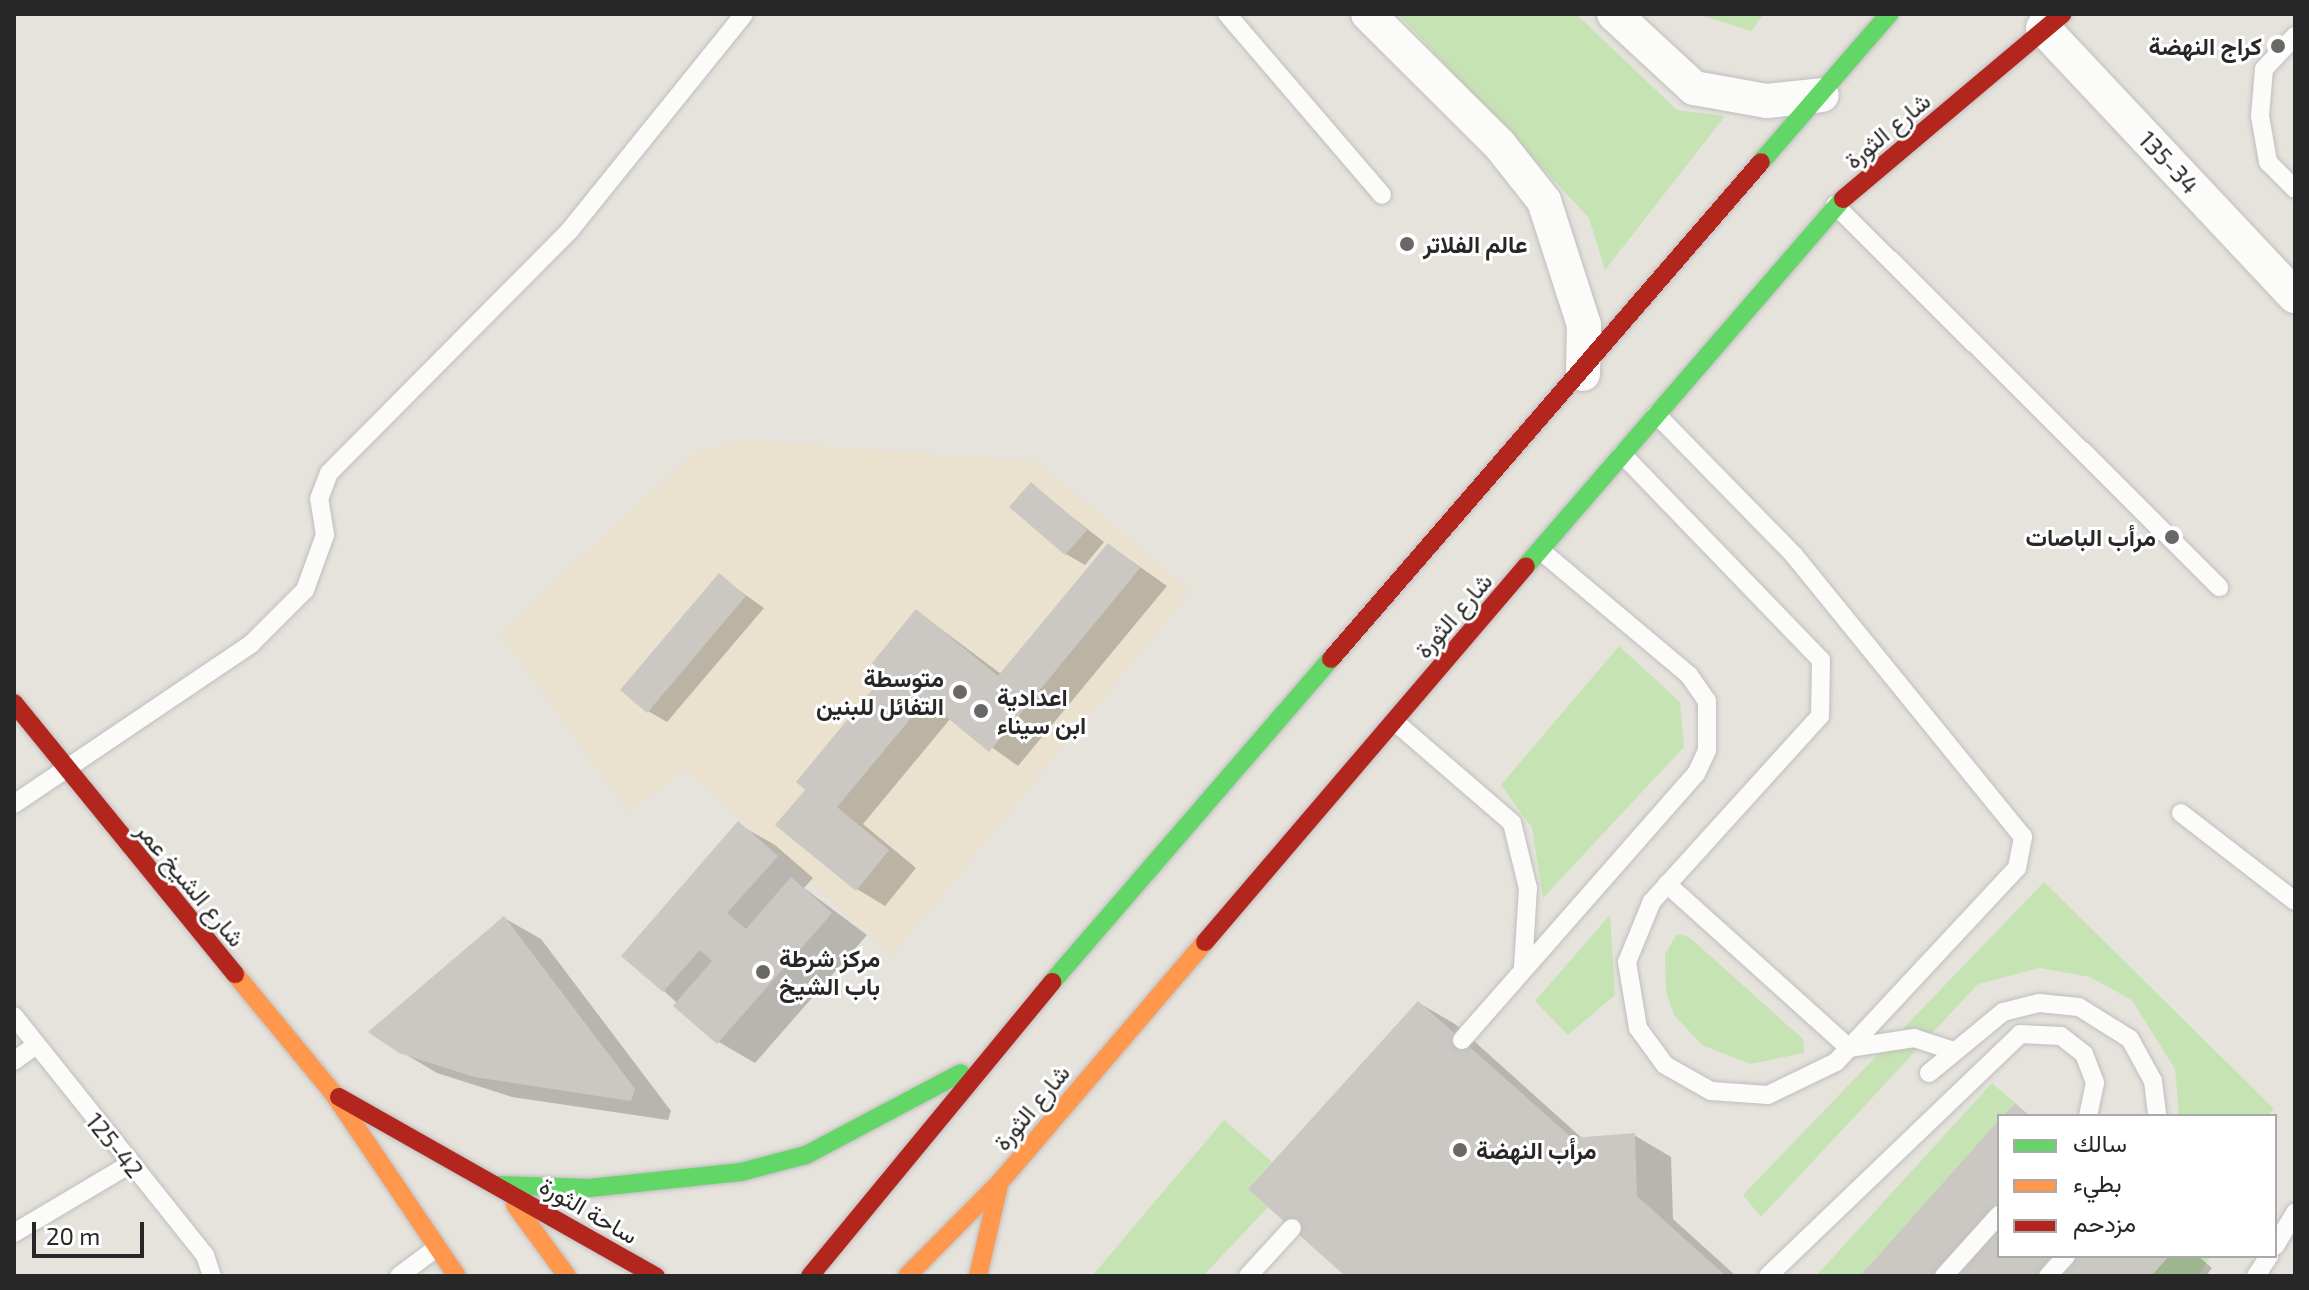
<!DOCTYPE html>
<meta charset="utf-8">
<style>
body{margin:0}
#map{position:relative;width:2309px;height:1290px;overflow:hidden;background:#e6e2dc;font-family:"Exo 2",Vazirmatn,sans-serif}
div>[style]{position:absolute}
.education>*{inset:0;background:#eae1cf}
.green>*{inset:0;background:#c6e3b3}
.shadow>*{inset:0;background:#0003}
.building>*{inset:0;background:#cbc8c3}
.roads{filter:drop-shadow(0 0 2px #bfbebe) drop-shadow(0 0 2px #bfbebe)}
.lane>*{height:18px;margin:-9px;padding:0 9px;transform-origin:9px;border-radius:9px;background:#fbfbfa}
.street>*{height:34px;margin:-17px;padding:0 17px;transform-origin:17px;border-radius:17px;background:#fbfbfa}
.fast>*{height:18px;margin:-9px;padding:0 9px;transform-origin:9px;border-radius:9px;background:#63d668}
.slow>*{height:18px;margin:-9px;padding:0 9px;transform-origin:9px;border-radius:9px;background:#ff974d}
.jam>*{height:18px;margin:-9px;padding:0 9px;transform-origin:9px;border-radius:9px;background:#b3261e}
.dots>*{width:22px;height:22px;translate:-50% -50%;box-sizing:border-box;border:4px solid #fff;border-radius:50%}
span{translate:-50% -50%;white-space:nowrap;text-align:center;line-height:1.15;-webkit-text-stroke:6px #fff;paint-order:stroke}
.poi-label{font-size:24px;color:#272727;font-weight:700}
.right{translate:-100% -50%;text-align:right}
.left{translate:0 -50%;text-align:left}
.street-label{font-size:24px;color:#272727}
.frame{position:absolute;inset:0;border:16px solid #272727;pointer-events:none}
.legend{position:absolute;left:1997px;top:1114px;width:280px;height:144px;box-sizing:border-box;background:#fff;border:2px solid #a9a9a9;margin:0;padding:10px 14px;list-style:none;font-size:24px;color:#272727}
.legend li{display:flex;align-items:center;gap:16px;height:40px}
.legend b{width:40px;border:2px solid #a9a9a9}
.scale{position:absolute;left:32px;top:1222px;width:112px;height:36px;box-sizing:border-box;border:4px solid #272727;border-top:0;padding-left:10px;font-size:24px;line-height:28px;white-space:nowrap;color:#272727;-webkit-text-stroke:6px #fff;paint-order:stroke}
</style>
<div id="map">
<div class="education">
<div style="clip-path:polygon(747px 440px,1038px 462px,1191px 591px,892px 956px,685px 769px,629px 813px,500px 633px,692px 454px)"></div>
</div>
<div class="green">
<div style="clip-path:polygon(1398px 14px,1576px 14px,1677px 110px,1725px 116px,1605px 270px,1589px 218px)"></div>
<div style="clip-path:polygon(1697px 14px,1764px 14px,1751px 31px)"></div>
<div style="clip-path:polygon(1619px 646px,1680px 702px,1684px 747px,1543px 898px,1532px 828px,1501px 785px)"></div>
<div style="clip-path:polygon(2044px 882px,2274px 1109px,2267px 1116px,2179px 1116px,2175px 1069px,2132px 1000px,2090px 977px,2040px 968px,1978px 984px,1761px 1217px,1743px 1195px)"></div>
<div style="clip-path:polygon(1610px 915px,1615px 995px,1568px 1035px,1535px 1001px)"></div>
<div style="clip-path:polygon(1677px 934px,1689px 937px,1803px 1039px,1804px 1053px,1750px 1064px,1702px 1045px,1674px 1015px,1666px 992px,1665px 954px)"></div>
<div style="clip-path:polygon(1992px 1083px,2015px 1103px,1860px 1276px,1816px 1276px)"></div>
<div style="clip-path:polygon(1224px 1120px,1272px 1162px,1248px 1189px,1268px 1207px,1203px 1276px,1092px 1276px)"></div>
<div style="clip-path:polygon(2169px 1256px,2211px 1256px,2198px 1276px,2151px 1276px)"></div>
</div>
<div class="shadow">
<div style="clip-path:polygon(1031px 485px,1104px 542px,1085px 565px,1066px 554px)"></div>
<div style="clip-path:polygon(1109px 545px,1167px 586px,1018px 766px,951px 718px,863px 824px,916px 868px,885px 906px,857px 889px,808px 790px,888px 674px,917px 611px,1001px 674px)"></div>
<div style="clip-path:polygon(719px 576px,764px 608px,667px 722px,648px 711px)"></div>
<div style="clip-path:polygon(738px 824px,775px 845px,813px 878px,804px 888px,867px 935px,755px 1063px,719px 1042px,664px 991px)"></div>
<div style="clip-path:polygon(504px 918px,541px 939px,671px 1111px,668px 1120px,512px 1097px,437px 1073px,400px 1051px)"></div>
<div style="clip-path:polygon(1419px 1003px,1455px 1024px,1583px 1139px,1634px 1135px,1671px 1157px,1673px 1219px,1736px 1276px,1348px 1276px)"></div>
<div style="clip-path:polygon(1999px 1123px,1999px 1256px,2198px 1256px,2212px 1268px,2206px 1276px,1863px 1276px)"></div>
</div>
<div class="building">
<div style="clip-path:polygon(1031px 482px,1087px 530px,1065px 555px,1009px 507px)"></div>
<div style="clip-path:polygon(1108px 543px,1140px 568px,989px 752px,926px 700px,837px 807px,889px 850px,856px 891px,775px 825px,805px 790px,796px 782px,885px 674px,872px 663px,916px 609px,998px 676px)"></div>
<div style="clip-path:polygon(719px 573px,746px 596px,647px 713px,620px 690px)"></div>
<div style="clip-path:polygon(738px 821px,778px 856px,727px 913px,746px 929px,791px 877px,832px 913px,717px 1044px,673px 1006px,712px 961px,700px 950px,663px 992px,621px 956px)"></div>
<div style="clip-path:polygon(504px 916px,635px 1089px,631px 1101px,474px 1077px,399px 1053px,368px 1032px)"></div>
<div style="clip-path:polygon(1418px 1001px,1572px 1138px,1635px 1133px,1637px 1196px,1726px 1276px,1345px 1276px,1248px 1189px)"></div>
<div style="clip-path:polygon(2015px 1103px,2030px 1116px,2003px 1116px)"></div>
<div style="clip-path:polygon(1999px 1120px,1999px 1256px,2169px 1256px,2151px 1276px,1860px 1276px)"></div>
</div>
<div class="roads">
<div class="lane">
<div style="left:1227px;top:14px;width:238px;rotate:49.4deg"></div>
<div style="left:2295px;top:36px;width:45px;rotate:133.2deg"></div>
<div style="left:2264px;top:69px;width:47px;rotate:94.9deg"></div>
<div style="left:2260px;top:116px;width:47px;rotate:80.1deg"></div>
<div style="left:2268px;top:162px;width:38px;rotate:45deg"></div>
<div style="left:1835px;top:205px;width:542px;rotate:44.85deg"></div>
<div style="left:1622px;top:454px;width:286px;rotate:46deg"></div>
<div style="left:1821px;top:660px;width:56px;rotate:91deg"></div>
<div style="left:1820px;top:716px;width:250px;rotate:132.2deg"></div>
<div style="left:1652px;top:901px;width:66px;rotate:112.3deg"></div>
<div style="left:1627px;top:962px;width:67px;rotate:80.5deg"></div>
<div style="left:1638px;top:1028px;width:46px;rotate:53.9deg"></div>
<div style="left:1665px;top:1065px;width:53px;rotate:29.5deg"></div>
<div style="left:1711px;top:1091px;width:57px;rotate:4deg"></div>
<div style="left:1768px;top:1095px;width:76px;rotate:-25.9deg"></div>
<div style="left:1836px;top:1062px;width:265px;rotate:-47deg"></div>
<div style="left:2017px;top:868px;width:32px;rotate:-79deg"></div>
<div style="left:2023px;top:837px;width:363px;rotate:-129.1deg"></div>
<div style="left:1794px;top:555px;width:197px;rotate:-134.4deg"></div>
<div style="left:1394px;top:721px;width:156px;rotate:40.8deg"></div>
<div style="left:1512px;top:823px;width:67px;rotate:76.2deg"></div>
<div style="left:1528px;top:888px;width:79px;rotate:93.6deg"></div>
<div style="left:14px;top:804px;width:286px;rotate:-34deg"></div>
<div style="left:251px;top:644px;width:76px;rotate:-45deg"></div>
<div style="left:305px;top:590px;width:59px;rotate:-70deg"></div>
<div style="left:325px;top:535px;width:36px;rotate:-99deg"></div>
<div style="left:319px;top:499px;width:28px;rotate:-69deg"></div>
<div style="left:329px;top:473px;width:342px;rotate:-45.2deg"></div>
<div style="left:570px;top:230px;width:277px;rotate:-51.1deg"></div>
<div style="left:2181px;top:813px;width:144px;rotate:37.7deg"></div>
<div style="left:1667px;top:884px;width:245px;rotate:42deg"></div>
<div style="left:1849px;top:1048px;width:66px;rotate:-8.7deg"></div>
<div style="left:1914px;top:1038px;width:38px;rotate:18deg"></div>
<div style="left:14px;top:1016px;width:306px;rotate:51.4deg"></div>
<div style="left:205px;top:1255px;width:22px;rotate:72deg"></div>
<div style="left:1462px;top:1040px;width:354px;rotate:-48.7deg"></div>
<div style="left:1696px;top:774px;width:26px;rotate:-65deg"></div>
<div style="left:1707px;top:750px;width:49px;rotate:-90deg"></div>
<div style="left:1707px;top:701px;width:32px;rotate:-125deg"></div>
<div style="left:1689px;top:675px;width:194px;rotate:-140deg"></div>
<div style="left:14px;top:1061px;width:26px;rotate:-36deg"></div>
<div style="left:1929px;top:1073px;width:96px;rotate:-39.5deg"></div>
<div style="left:2003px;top:1012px;width:37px;rotate:-14deg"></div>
<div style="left:2039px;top:1003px;width:40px;rotate:5.7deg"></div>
<div style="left:2079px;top:1007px;width:60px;rotate:32.1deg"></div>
<div style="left:2130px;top:1039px;width:48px;rotate:61.3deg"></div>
<div style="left:2153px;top:1081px;width:35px;rotate:83deg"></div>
<div style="left:14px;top:1233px;width:135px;rotate:-30.7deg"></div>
<div style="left:2275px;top:1246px;width:39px;rotate:-59deg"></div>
<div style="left:399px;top:1276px;width:45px;rotate:-36.9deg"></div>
<div style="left:1248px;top:1276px;width:65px;rotate:-47.5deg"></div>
<div style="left:1768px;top:1276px;width:349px;rotate:-43.8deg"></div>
<div style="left:2020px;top:1034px;width:41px;rotate:2.8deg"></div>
<div style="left:2061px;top:1036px;width:29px;rotate:38deg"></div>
<div style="left:2084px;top:1054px;width:31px;rotate:69deg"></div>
<div style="left:2095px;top:1083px;width:34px;rotate:102deg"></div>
<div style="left:1944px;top:1276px;width:82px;rotate:-48deg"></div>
<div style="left:2048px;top:1276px;width:27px;rotate:-48deg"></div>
<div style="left:2256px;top:1276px;width:24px;rotate:-57deg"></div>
</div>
<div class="street">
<div style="left:1368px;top:14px;width:185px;rotate:44.8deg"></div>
<div style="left:1499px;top:144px;width:73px;rotate:51.7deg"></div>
<div style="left:1544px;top:201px;width:130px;rotate:72.1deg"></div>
<div style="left:1584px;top:325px;width:49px;rotate:91.2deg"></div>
<div style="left:1614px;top:14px;width:109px;rotate:42.8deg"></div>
<div style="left:1694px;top:88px;width:74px;rotate:10.1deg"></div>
<div style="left:1767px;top:101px;width:55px;rotate:-6.2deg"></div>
<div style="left:2043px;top:28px;width:368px;rotate:46.8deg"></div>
</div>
<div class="fast">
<div style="left:1761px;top:162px;width:196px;rotate:-49.1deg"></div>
<div style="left:1526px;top:566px;width:485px;rotate:-49.2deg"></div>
<div style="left:1052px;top:982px;width:427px;rotate:-49.2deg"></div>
<div style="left:498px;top:1185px;width:91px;rotate:1.9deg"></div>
<div style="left:589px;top:1188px;width:153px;rotate:-6deg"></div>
<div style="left:741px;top:1172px;width:67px;rotate:-14.7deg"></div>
<div style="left:806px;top:1155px;width:175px;rotate:-27.9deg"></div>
</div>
<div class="slow">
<div style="left:235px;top:974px;width:154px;rotate:50.5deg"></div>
<div style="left:333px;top:1093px;width:221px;rotate:55.9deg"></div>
<div style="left:515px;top:1205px;width:88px;rotate:53.8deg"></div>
<div style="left:907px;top:1276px;width:132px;rotate:-45.3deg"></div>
<div style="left:1000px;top:1182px;width:316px;rotate:-49.5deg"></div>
<div style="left:978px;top:1276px;width:93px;rotate:-77deg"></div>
</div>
<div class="jam">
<div style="left:1843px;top:199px;width:287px;rotate:-40.1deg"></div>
<div style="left:1331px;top:659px;width:657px;rotate:-49.13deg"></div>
<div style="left:14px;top:703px;width:350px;rotate:50.8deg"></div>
<div style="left:1205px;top:942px;width:494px;rotate:-49.5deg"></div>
<div style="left:339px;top:1097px;width:364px;rotate:29.5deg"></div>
<div style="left:810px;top:1276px;width:381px;rotate:-50.5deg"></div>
</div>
</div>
<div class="dots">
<div style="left:2278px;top:46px;background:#6a6866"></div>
<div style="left:1407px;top:244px;background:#6a6866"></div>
<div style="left:2172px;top:537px;background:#6a6866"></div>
<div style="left:960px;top:692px;background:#6a6866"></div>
<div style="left:981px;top:711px;background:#6a6866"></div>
<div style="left:763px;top:972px;background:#6a6866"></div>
<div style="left:1460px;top:1150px;background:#6a6866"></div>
</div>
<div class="poi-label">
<span class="right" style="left:2262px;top:46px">كراج النهضة</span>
<span class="left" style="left:1423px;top:244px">عالم الفلاتر</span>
<span class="right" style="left:2156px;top:537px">مرأب الباصات</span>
<span class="right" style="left:944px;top:692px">متوسطة<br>التفائل للبنين</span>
<span class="left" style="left:997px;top:711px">اعدادية<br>ابن سيناء</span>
<span class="left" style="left:779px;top:972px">مركز شرطة<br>باب الشيخ</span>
<span class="left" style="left:1476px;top:1150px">مرأب النهضة</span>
</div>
<div class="street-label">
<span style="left:1887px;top:130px;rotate:-40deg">شارع الثورة</span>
<span style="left:2169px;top:162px;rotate:47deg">135-34</span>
<span style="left:1453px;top:615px;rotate:-49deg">شارع الثورة</span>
<span style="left:191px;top:884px;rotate:50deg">شارع الشيخ عمر</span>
<span style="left:1031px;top:1107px;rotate:-50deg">شارع الثورة</span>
<span style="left:115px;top:1145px;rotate:51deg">125-42</span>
<span style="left:589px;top:1210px;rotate:30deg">ساحة الثورة</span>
</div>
<div class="frame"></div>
<ul class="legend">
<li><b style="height:10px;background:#63d668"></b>سالك</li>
<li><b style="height:10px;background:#ff974d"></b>بطيء</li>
<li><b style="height:10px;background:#b3261e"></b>مزدحم</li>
</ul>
<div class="scale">20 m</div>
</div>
